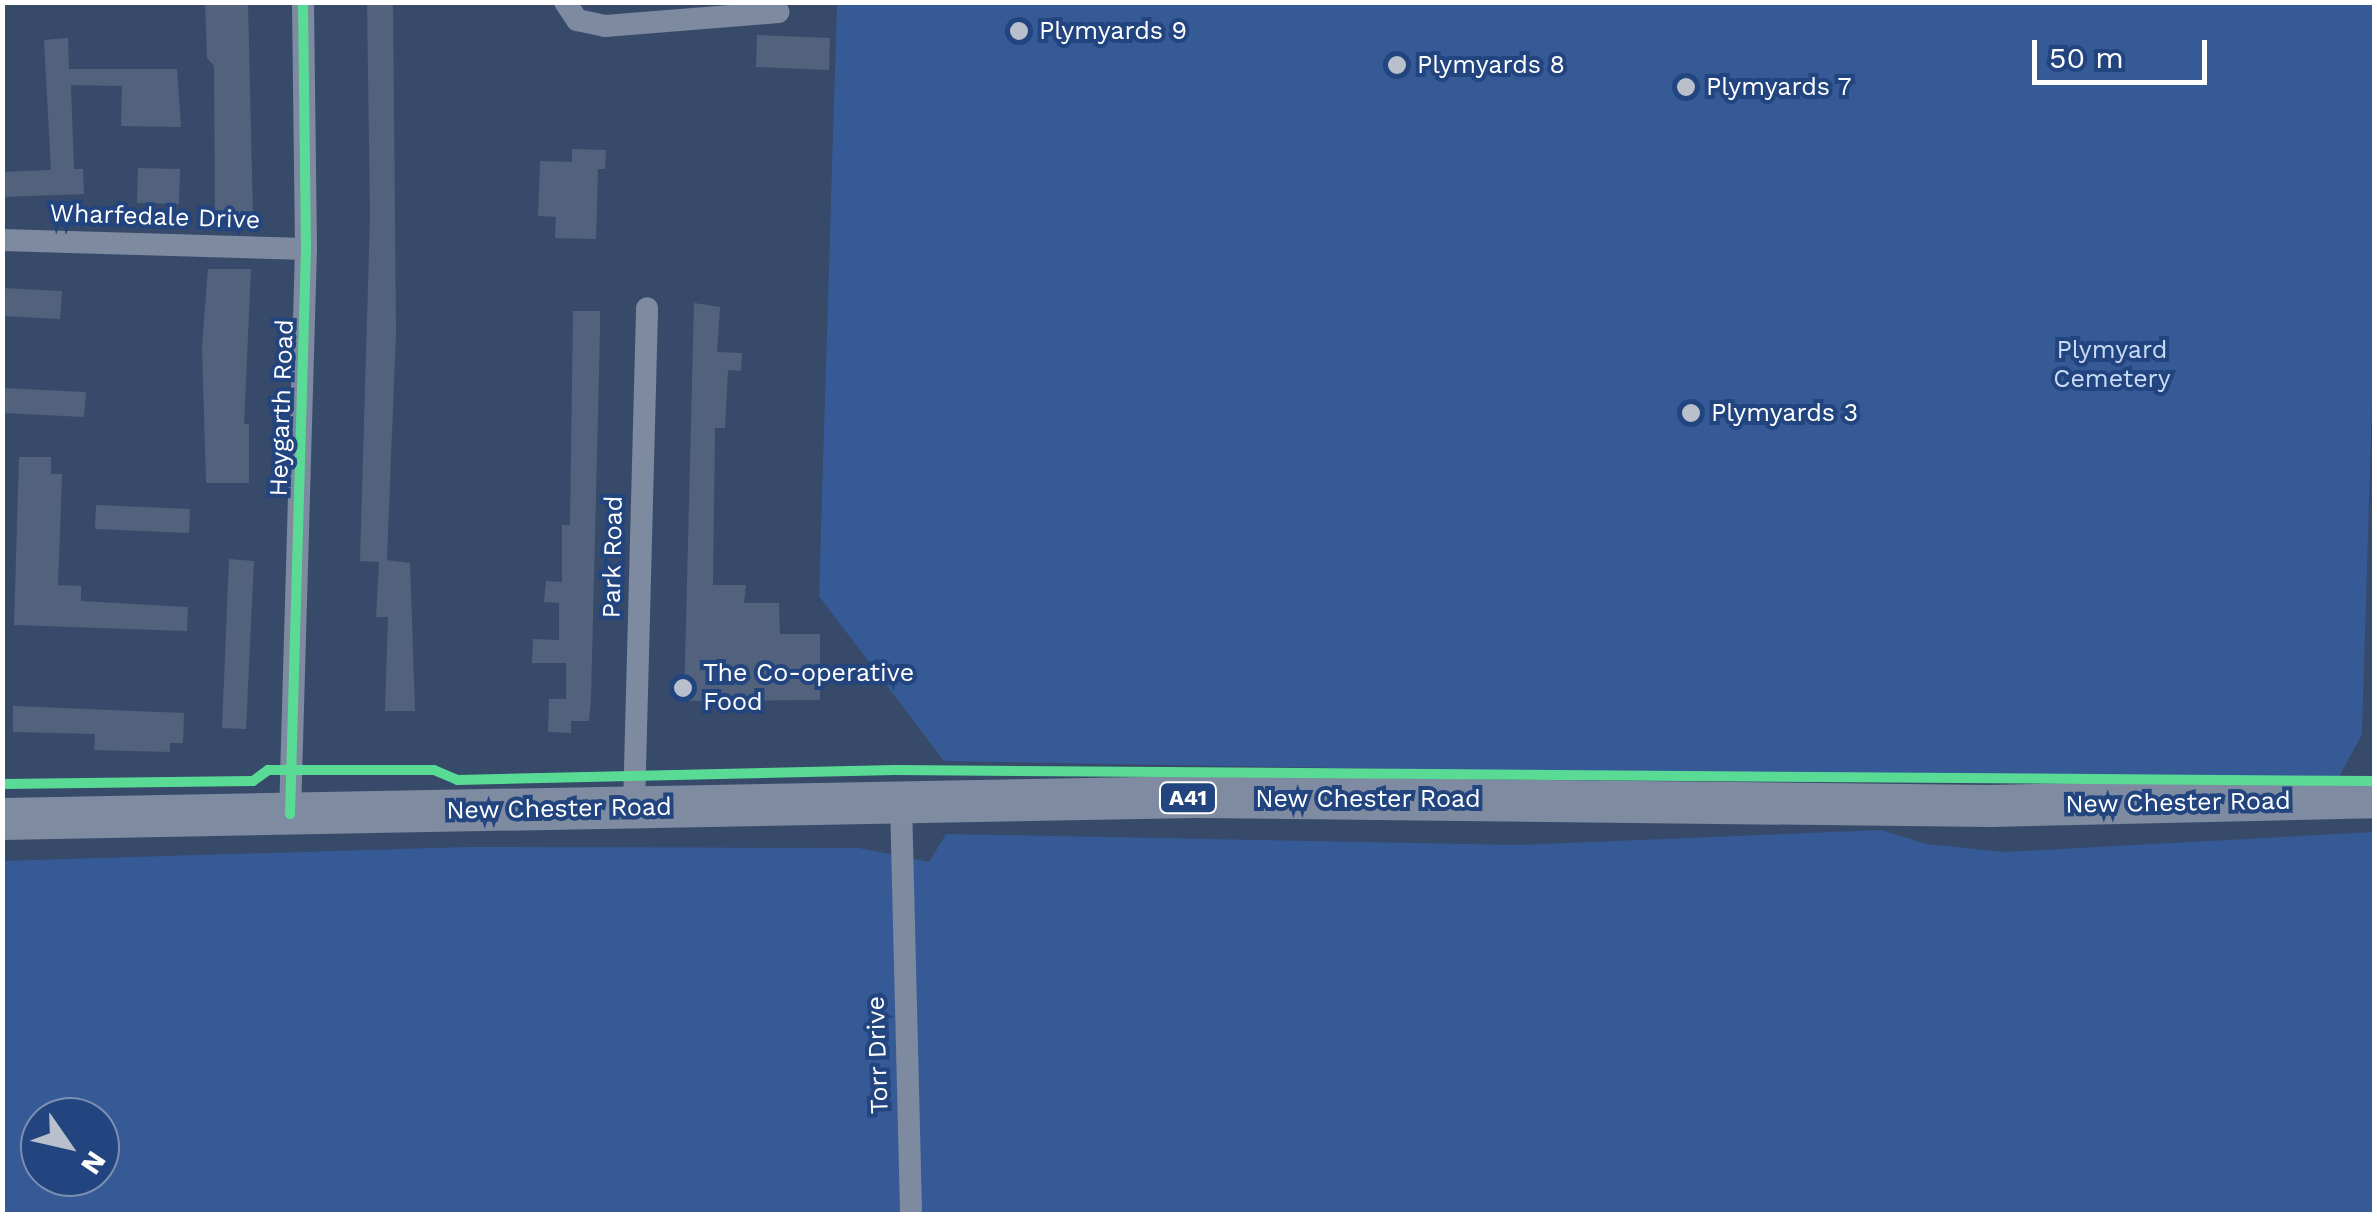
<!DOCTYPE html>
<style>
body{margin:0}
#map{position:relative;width:2377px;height:1217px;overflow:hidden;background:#374a6a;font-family:"Work Sans",sans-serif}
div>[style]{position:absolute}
.green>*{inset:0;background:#355a96}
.building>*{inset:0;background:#52627c}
.street>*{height:22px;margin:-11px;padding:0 11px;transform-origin:11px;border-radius:11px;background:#7d8aa0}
.highway>*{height:42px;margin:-21px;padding:0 21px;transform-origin:21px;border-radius:21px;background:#7e8ba0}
.cycleway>*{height:10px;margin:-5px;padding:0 5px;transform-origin:5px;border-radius:5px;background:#5adb95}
.dots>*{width:28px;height:28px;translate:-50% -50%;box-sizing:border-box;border:5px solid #22447f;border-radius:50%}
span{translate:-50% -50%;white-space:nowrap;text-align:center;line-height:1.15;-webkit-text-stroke:8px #22447f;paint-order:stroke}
.shield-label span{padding:2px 8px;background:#22447f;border:2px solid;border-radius:8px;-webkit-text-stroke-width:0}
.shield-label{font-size:22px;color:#fff;font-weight:700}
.poi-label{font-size:25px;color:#fff}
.left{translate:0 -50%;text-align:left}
.street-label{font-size:25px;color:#fff}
.park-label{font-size:25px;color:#cadbf5}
.frame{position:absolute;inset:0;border:5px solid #fff;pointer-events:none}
.north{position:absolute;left:20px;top:1097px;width:100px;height:100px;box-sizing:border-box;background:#22447f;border:2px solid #7a8fb2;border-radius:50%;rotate:124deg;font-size:28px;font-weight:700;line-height:40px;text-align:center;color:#fff}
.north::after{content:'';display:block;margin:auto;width:35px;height:45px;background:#b9c0cb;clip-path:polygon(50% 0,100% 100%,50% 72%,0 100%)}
.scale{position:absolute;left:2032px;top:40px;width:175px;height:45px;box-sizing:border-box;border:5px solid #fff;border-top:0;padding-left:12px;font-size:30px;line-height:35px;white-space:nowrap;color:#fff;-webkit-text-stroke:8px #22447f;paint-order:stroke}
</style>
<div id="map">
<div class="green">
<div style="clip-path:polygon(837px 3px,2374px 3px,2374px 334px,2362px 734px,2339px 777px,1851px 777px,944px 761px,819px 596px)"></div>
<div style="clip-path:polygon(evenodd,1881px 830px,1926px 844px,2004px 852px,2374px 832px,2374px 1214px,3px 1214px,2px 861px,468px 847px,859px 848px,929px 862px,946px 834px,1519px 845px,1881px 830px,40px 1117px,100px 1117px,100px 1177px,40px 1177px,40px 1117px)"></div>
</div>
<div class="building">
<div style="clip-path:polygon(205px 2px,248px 2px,253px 217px,215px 218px,214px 66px,207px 58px)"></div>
<div style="clip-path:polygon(367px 2px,393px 2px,396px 331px,387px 560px,410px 563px,415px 711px,385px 711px,388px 617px,376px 617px,379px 562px,360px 561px,370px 215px)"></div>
<div style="clip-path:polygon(757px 35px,830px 38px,829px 70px,756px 67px)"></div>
<div style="clip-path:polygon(68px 38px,69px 69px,177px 69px,181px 127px,121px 126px,122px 86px,71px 85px,74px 169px,83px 169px,84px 194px,2px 197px,2px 172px,51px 170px,44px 40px)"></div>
<div style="clip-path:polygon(572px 149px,606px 150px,605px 169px,598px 169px,596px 239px,555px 238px,556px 217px,538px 216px,540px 161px,572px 162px)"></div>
<div style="clip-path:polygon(138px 168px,180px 169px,179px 204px,137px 203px)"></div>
<div style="clip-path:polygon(208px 269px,251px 269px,244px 424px,249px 424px,249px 483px,206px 483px,202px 346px)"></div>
<div style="clip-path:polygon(2px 288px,62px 291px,60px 319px,2px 316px)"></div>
<div style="clip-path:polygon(694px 303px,720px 307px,717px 352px,742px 353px,741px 371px,728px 370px,725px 428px,715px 428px,713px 585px,746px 585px,744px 603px,779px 603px,780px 634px,820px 634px,820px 700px,684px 701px)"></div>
<div style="clip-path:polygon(573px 311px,600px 311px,600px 331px,591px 700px,589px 721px,571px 721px,571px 733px,548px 732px,549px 699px,566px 699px,566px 663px,532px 663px,533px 639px,559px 640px,559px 603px,544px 602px,546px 581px,562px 582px,562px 525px,570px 525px)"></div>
<div style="clip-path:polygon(2px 388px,86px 392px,84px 417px,2px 413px)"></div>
<div style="clip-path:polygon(19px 457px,51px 457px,51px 474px,62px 474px,58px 585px,81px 586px,81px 601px,188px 607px,187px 631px,14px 625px)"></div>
<div style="clip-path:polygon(96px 505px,190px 509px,189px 533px,95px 529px)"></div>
<div style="clip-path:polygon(229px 559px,254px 561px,246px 729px,222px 728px)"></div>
<div style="clip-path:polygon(13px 706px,184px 713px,183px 743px,170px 743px,170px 752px,94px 750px,95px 734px,13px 732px)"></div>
</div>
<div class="street">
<div style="left:565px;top:2px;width:22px;rotate:56deg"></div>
<div style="left:577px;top:20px;width:29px;rotate:12deg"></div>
<div style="left:605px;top:26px;width:174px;rotate:-4.6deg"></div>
<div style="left:2px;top:240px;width:304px;rotate:1.7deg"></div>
<div style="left:901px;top:802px;width:412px;rotate:88.6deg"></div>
<div style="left:634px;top:807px;width:499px;rotate:-88.5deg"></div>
<div style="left:290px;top:814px;width:565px;rotate:-88.38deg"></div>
<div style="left:306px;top:249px;width:247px;rotate:-90.7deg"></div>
</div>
<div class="highway">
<div style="left:2px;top:819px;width:1194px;rotate:-1.06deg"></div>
<div style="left:1196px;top:797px;width:794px;rotate:0.65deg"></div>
<div style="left:1990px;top:806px;width:384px;rotate:-1.3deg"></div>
</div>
<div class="cycleway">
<div style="left:2px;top:784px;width:251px;rotate:-0.7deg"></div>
<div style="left:253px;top:781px;width:19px;rotate:-36deg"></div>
<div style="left:268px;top:770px;width:166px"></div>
<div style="left:434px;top:770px;width:25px;rotate:23deg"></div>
<div style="left:457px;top:780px;width:438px;rotate:-1.3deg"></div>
<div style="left:895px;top:770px;width:1479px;rotate:0.43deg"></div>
<div style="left:290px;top:814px;width:565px;rotate:-88.38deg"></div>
<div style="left:306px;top:249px;width:247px;rotate:-90.7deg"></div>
</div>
<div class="dots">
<div style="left:1019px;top:31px;background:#b9c0cb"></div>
<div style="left:1397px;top:65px;background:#b9c0cb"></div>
<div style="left:1686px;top:87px;background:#b9c0cb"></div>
<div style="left:1691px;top:413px;background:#b9c0cb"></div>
<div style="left:683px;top:688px;background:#b9c0cb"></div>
</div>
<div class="shield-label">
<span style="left:1188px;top:798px">A41</span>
</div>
<div class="poi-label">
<span class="left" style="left:1039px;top:31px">Plymyards 9</span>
<span class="left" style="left:1417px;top:65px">Plymyards 8</span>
<span class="left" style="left:1706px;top:87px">Plymyards 7</span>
<span class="left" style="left:1711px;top:413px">Plymyards 3</span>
<span class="left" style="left:703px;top:688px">The Co-operative<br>Food</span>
</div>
<div class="street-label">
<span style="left:155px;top:217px;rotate:2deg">Wharfedale Drive</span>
<span style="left:282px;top:408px;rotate:-88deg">Heygarth Road</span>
<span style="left:613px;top:557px;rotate:-89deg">Park Road</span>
<span style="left:1368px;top:799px">New Chester Road</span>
<span style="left:2178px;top:803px;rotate:-1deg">New Chester Road</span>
<span style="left:559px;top:809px;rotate:-1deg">New Chester Road</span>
<span style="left:878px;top:1055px;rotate:-92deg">Torr Drive</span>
</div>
<div class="park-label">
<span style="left:2112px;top:365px">Plymyard<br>Cemetery</span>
</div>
<div class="frame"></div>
<div class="north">N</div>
<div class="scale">50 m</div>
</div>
